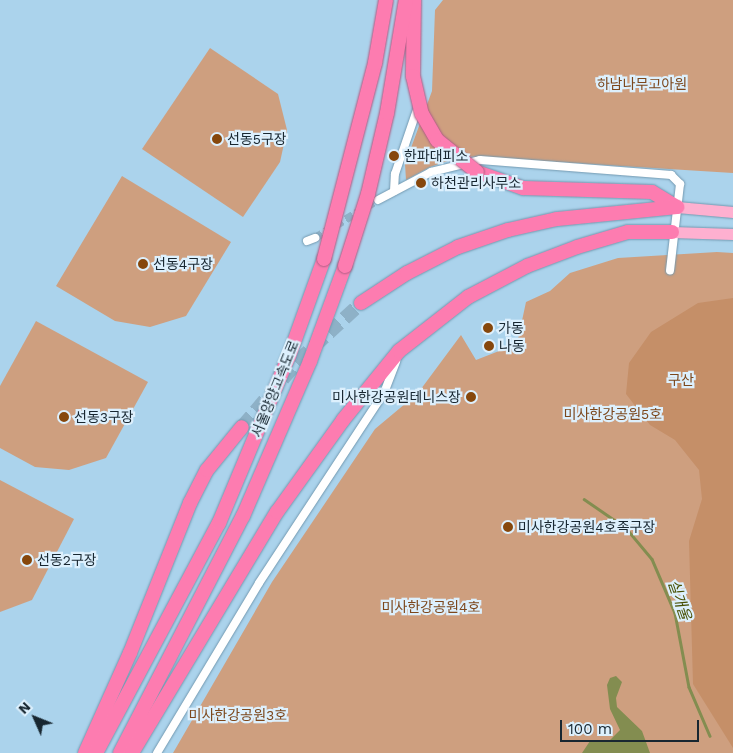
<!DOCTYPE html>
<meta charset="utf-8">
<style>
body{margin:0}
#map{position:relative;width:733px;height:753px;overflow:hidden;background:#abd3ec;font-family:"Work Sans","Noto Sans KR",sans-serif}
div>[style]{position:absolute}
.green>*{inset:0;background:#ce9f7f}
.forest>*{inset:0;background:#c58f68}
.water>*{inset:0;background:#838d50}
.stream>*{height:2.5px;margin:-1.25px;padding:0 1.25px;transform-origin:1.25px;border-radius:1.25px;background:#838d50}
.minor-tunnel>*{height:8px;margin-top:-4px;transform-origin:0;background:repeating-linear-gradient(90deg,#8eb1c7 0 8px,transparent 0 12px)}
.motorway-tunnel>*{height:14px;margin-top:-7px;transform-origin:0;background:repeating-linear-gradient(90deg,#8eb1c7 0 14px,transparent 0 21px)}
.roads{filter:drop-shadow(0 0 1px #7399b0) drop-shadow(0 0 1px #7399b0)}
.minor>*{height:8px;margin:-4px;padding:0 4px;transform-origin:4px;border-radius:4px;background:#fff}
.primary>*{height:11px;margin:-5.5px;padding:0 5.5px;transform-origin:5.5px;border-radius:5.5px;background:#feb0d0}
.motorway>*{height:14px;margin:-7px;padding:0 7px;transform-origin:7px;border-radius:7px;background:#fd7cb0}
.bridges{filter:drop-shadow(0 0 1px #ad5e84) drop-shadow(0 0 1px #ad5e84)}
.motorway-bridge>*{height:14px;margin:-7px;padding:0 7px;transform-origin:7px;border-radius:7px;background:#fd7cb0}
.dots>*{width:14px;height:14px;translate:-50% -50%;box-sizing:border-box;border:2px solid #ddf0fd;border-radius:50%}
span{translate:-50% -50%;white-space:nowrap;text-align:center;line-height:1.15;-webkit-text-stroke:4.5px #ddf0fd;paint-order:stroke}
.park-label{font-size:14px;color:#7c471c}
.poi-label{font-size:14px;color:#182731}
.left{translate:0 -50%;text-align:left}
.right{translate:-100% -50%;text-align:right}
.street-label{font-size:14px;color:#182731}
.water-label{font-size:15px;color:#485004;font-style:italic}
.north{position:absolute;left:10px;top:693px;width:50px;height:50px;-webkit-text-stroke:4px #ddf0fd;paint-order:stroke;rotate:314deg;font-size:14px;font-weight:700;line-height:20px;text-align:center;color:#182731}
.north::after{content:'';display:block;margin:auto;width:18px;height:22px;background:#182731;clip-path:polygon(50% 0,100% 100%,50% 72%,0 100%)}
.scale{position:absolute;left:560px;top:720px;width:139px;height:22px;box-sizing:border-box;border:2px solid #182731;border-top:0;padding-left:6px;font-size:15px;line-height:18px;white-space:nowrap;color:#182731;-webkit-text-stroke:4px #ddf0fd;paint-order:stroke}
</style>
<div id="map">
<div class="green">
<div style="clip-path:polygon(443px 0,733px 0,733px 173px,462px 156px,430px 167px,406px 180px,405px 164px,432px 91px,435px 10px)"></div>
<div style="clip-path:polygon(210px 48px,278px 94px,287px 130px,280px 162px,243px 217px,142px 149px)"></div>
<div style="clip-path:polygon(122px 176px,231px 242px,186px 316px,150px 327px,115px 321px,56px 286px)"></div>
<div style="clip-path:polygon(717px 252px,733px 253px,733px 753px,173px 753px,272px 582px,375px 429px,418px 393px,461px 335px,476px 360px,517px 344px,526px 302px,550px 291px,570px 273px,618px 258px)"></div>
<div style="clip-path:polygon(36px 321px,148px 382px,106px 458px,69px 470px,35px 467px,0 448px,0 386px)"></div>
<div style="clip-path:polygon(0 480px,74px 519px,32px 600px,0 612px)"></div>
</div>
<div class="forest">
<div style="clip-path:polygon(733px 298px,733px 748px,693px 684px,689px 541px,702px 499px,699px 470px,675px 440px,650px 425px,626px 394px,629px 363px,651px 332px,698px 303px)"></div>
</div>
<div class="water">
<div style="clip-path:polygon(616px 676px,622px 682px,616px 698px,617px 707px,642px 731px,650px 753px,582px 753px,590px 741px,610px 740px,620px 730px,610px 709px,607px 685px,610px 678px)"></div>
</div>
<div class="stream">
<div style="left:584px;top:499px;width:51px;rotate:34.6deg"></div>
<div style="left:626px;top:528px;width:40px;rotate:50deg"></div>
<div style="left:652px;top:559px;width:59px;rotate:66.9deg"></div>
<div style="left:675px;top:613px;width:75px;rotate:79.3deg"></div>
<div style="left:689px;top:687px;width:53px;rotate:66.8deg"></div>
</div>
<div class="minor-tunnel">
<div style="left:315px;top:238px;width:74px;rotate:-31.1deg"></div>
</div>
<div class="motorway-tunnel">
<div style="left:242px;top:427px;width:87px;rotate:-49.7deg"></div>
<div style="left:298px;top:361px;width:86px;rotate:-42.6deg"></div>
</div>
<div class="roads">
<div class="minor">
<div style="left:394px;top:191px;width:17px;rotate:-87deg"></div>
<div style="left:395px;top:174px;width:71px;rotate:-71.1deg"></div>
<div style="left:378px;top:200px;width:60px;rotate:-27.8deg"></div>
<div style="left:431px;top:172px;width:50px;rotate:-13.8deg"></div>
<div style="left:480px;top:160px;width:192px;rotate:4.5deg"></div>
<div style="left:671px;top:175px;width:13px;rotate:45deg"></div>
<div style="left:680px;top:184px;width:87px;rotate:96.6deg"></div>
<div style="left:307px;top:241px;width:9px;rotate:-21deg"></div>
<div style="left:157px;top:753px;width:198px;rotate:-59deg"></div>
<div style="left:259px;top:583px;width:227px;rotate:-56.7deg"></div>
<div style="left:384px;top:393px;width:34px;rotate:-69deg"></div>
</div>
<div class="primary">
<div style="left:677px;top:207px;width:56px;rotate:5.1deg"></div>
<div style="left:672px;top:232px;width:61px;rotate:1.9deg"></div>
</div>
<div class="motorway">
<div style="left:477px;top:172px;width:49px;rotate:19.2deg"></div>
<div style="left:523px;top:188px;width:129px;rotate:1.8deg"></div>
<div style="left:652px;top:192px;width:29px;rotate:31deg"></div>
<div style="left:361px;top:303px;width:55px;rotate:-33.1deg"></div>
<div style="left:407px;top:273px;width:57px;rotate:-27deg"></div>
<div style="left:458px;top:247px;width:53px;rotate:-18.8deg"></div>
<div style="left:508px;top:230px;width:50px;rotate:-12.7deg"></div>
<div style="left:557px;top:219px;width:121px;rotate:-5.7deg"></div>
<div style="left:85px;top:753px;width:110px;rotate:-65.8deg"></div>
<div style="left:130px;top:653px;width:162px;rotate:-68.2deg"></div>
<div style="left:190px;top:503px;width:37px;rotate:-63deg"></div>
<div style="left:207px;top:470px;width:55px;rotate:-50.9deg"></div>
<div style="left:96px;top:753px;width:261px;rotate:-61.9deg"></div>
<div style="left:219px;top:523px;width:181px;rotate:-67.3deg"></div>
<div style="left:289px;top:356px;width:103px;rotate:-70.2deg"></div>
<div style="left:120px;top:753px;width:267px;rotate:-62.6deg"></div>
<div style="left:243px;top:516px;width:169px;rotate:-66.6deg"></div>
<div style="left:310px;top:361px;width:101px;rotate:-69.8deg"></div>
<div style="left:132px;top:753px;width:281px;rotate:-59deg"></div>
<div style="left:277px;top:512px;width:113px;rotate:-54.3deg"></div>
<div style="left:343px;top:420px;width:89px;rotate:-50.9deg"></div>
<div style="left:399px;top:351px;width:88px;rotate:-38deg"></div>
<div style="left:468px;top:297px;width:67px;rotate:-27.7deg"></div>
<div style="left:527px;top:266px;width:53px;rotate:-20.8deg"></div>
<div style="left:577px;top:247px;width:53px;rotate:-16.4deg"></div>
<div style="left:628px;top:232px;width:44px"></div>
</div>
</div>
<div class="bridges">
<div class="motorway-bridge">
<div style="left:414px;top:0;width:76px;rotate:90.8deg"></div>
<div style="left:413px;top:76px;width:39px;rotate:77deg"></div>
<div style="left:422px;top:114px;width:30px;rotate:60deg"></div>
<div style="left:437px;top:140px;width:51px;rotate:38.7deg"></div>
<div style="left:324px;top:259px;width:203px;rotate:-75.4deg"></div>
<div style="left:375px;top:63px;width:64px;rotate:-80.1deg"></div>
<div style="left:345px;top:266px;width:76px;rotate:-72.3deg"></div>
<div style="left:368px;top:194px;width:83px;rotate:-76.8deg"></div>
<div style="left:387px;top:113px;width:115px;rotate:-80.5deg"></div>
</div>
</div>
<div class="dots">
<div style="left:217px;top:139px;background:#86470c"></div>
<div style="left:394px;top:156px;background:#86470c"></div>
<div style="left:421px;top:183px;background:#86470c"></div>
<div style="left:143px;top:264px;background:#86470c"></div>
<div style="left:488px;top:328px;background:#86470c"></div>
<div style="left:489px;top:346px;background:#86470c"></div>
<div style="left:471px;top:397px;background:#86470c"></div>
<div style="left:64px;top:417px;background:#86470c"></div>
<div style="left:508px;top:527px;background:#86470c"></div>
<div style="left:27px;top:560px;background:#86470c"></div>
</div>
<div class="park-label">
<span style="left:642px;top:84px">하남나무고아원</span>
<span style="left:681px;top:380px">구산</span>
<span style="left:613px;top:414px">미사한강공원5호</span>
<span style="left:431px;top:607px">미사한강공원4호</span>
<span style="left:238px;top:715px">미사한강공원3호</span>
</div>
<div class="poi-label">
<span class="left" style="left:227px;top:139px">선동5구장</span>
<span class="left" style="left:404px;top:156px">한파대피소</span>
<span class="left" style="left:431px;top:183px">하천관리사무소</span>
<span class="left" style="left:153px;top:264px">선동4구장</span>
<span class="left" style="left:498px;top:328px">가동</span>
<span class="left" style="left:499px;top:346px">나동</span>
<span class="right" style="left:461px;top:397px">미사한강공원테니스장</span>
<span class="left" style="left:74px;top:417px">선동3구장</span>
<span class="left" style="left:518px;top:527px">미사한강공원4호족구장</span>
<span class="left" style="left:37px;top:560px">선동2구장</span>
</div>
<div class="street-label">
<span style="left:275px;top:389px;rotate:-68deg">서울양양고속도로</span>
</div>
<div class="water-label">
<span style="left:679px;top:600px;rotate:71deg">실개울</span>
</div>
<div class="north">N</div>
<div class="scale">100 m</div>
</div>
